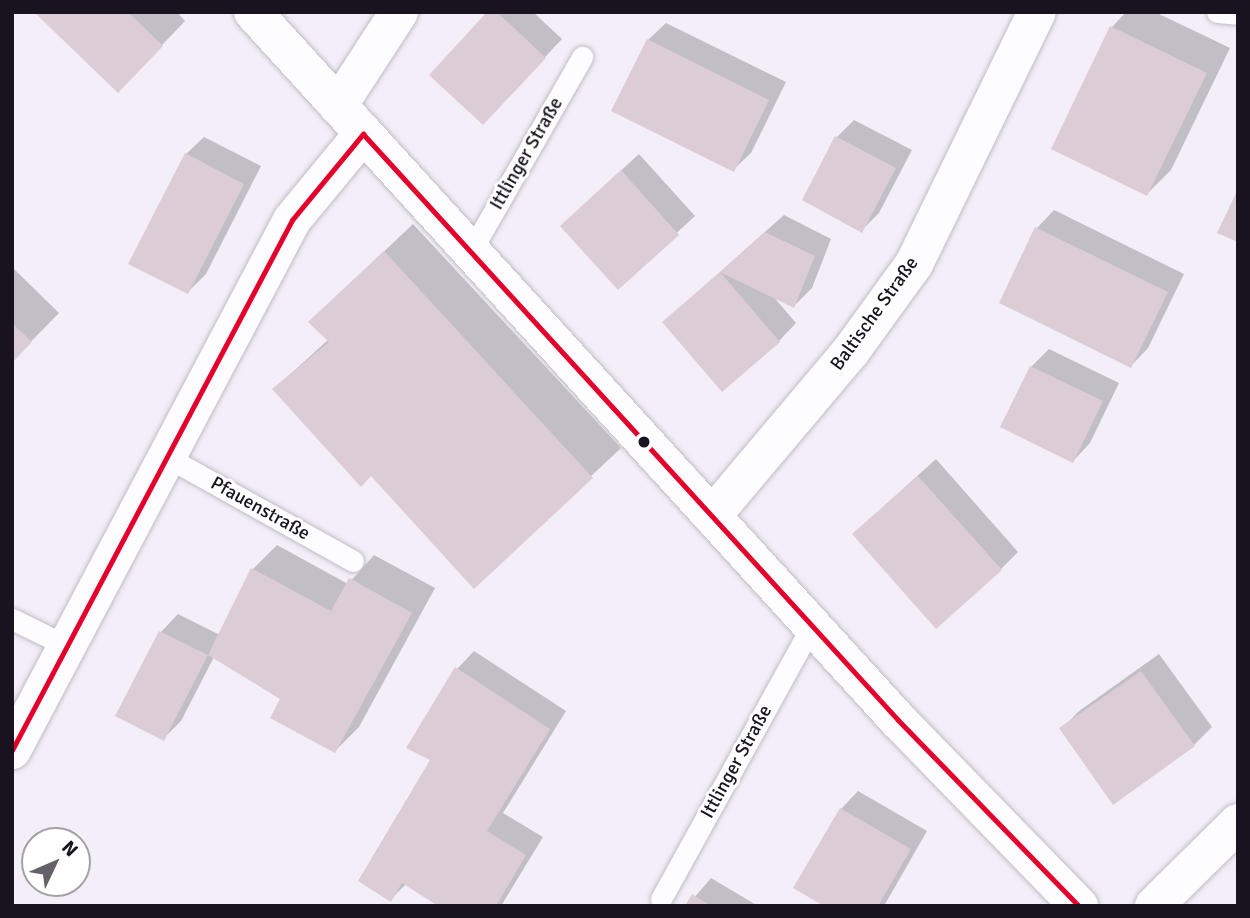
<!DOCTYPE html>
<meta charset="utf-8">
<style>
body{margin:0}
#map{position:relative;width:1250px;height:918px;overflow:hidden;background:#f3eef8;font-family:Signika,sans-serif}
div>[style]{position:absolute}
.shadow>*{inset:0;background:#0003}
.building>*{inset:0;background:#dcccd5}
.roads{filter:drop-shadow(0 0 2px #c1bcc6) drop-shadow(0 0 2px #c1bcc6)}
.lane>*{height:21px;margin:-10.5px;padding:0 10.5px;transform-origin:10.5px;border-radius:10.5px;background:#fdfcfe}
.street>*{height:38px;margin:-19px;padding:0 19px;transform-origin:19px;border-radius:19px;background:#fdfcfe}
.secondary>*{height:38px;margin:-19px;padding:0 19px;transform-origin:19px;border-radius:19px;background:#fdfcfe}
.bus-1>*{height:5px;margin:-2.5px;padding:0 2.5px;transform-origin:2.5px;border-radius:2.5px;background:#e4002b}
.dots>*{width:19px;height:19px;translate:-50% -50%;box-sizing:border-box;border:4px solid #fff;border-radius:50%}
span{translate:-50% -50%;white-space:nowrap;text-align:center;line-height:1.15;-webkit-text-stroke:6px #fff;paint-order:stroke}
.street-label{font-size:19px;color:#18131e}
.frame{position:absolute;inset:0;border:14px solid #18131e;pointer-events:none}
.north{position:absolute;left:21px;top:827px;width:70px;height:70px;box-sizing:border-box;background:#fff;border:2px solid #a3a1a5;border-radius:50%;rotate:46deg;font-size:19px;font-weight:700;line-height:28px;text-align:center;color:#18131e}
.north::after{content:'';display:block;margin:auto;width:24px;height:32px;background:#65606a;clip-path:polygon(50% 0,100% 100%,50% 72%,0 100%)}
</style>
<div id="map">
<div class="shadow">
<div style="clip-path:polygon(37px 12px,177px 12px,185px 21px,142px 66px)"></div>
<div style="clip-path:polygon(490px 12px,533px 12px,562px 39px,500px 105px)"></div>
<div style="clip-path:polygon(1126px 12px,1155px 12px,1230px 48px,1171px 170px,1147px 194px,1112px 27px)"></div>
<div style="clip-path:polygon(666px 23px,786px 82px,751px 153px,733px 170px,648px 40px)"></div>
<div style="clip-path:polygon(854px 120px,912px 150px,879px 213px,862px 230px,837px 137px)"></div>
<div style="clip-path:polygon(204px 137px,261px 166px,206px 274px,188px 292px,186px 154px)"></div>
<div style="clip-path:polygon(639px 154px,695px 216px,618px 287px,580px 208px)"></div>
<div style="clip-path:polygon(1054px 210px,1184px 274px,1148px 348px,1131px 366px,1001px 302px,1037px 228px)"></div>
<div style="clip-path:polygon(784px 215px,831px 239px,812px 288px,794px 306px,772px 295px,796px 323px,779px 341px,664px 322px)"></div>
<div style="clip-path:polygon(413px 224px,621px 448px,474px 586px,371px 473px,274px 389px,329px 339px,339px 294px)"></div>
<div style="clip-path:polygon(12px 267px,59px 313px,12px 361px)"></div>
<div style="clip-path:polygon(1049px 349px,1119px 383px,1090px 443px,1073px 461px,1031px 367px)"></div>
<div style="clip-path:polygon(936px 459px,1018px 552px,1001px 569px,872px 517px)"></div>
<div style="clip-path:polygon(277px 545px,348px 584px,374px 555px,435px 588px,359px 727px,335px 751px,282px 699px,214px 657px,181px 721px,163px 739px,118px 715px,161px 632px,178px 614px,220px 635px,253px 569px)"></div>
<div style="clip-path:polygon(474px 651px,566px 711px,503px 813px,543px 837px,501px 906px,442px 906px,406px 884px,391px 899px,457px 669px)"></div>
<div style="clip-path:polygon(1159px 654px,1212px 727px,1194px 745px,1114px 802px,1062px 729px,1079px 711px)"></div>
<div style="clip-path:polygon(858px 791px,927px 831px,884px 906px,827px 906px,841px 809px)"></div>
<div style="clip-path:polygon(711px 878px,758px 906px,687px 906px)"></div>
</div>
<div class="building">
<div style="clip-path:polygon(34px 12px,128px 12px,163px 46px,118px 93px)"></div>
<div style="clip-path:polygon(487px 12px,497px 12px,546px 58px,483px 125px,429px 75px)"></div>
<div style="clip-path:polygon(1110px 26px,1207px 73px,1147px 196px,1051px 149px)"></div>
<div style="clip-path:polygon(647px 39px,769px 100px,734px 172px,611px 111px)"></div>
<div style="clip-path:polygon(835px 136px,896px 168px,862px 233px,802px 200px)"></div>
<div style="clip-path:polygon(185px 153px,244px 184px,188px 294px,128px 264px)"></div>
<div style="clip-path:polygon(621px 170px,679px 235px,618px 290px,560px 226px)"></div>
<div style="clip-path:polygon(1238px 189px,1238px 242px,1217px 233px)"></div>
<div style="clip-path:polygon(1035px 227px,1168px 292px,1131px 368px,999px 303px)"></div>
<div style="clip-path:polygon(765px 232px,815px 256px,794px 308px,720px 272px)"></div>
<div style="clip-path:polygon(384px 251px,593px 478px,474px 589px,371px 476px,361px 487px,272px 389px,329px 342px,308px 322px)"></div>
<div style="clip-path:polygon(720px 272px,780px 342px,722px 392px,662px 322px)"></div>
<div style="clip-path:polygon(12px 323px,32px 342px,12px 363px)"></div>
<div style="clip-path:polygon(1030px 366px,1103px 401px,1073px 463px,1000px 427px)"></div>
<div style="clip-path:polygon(918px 476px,1002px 570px,936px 629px,852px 534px)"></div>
<div style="clip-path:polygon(251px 568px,331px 611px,349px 578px,412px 613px,335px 753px,270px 718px,280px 699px,208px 655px)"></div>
<div style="clip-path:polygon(159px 631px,208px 655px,164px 741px,115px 716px)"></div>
<div style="clip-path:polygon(455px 667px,550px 729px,487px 831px,526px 855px,496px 906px,438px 906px,402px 883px,391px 902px,358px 881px,430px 760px,406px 748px)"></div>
<div style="clip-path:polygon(1141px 671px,1195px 746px,1113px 805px,1059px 728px)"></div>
<div style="clip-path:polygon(840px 808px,911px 849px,878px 906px,824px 906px,793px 888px)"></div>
<div style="clip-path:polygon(692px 894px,711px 906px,685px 906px)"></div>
</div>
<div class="roads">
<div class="lane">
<div style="left:1217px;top:12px;width:21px;rotate:5deg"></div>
<div style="left:471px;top:251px;width:224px;rotate:-60.2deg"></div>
<div style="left:167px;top:457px;width:213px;rotate:29.2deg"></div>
<div style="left:12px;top:619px;width:61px;rotate:26.1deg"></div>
<div style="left:661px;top:899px;width:313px;rotate:-61.1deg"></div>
</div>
<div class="street">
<div style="left:338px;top:106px;width:112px;rotate:-57deg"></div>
<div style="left:712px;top:516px;width:216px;rotate:-49.9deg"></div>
<div style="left:851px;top:351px;width:107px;rotate:-54.1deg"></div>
<div style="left:914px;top:264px;width:280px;rotate:-64deg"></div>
<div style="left:12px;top:750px;width:599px;rotate:-62.15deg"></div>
<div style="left:292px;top:220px;width:112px;rotate:-50.5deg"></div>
<div style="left:1154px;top:906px;width:118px;rotate:-44.7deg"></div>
</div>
<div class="secondary">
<div style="left:253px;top:12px;width:958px;rotate:47.67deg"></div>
<div style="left:898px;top:720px;width:260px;rotate:45.8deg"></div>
</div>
</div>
<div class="bus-1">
<div style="left:363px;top:134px;width:793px;rotate:47.6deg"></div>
<div style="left:898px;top:720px;width:260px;rotate:45.8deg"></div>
<div style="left:12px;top:750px;width:599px;rotate:-62.15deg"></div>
<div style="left:292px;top:220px;width:112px;rotate:-50.5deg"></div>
</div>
<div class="dots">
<div style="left:644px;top:442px;background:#18131e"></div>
</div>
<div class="street-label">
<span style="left:527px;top:154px;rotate:-60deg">Ittlinger Straße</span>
<span style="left:875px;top:314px;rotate:-54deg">Baltische Straße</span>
<span style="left:260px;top:509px;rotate:29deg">Pfauenstraße</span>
<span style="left:737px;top:762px;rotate:-61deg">Ittlinger Straße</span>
</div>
<div class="frame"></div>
<div class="north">N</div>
</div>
